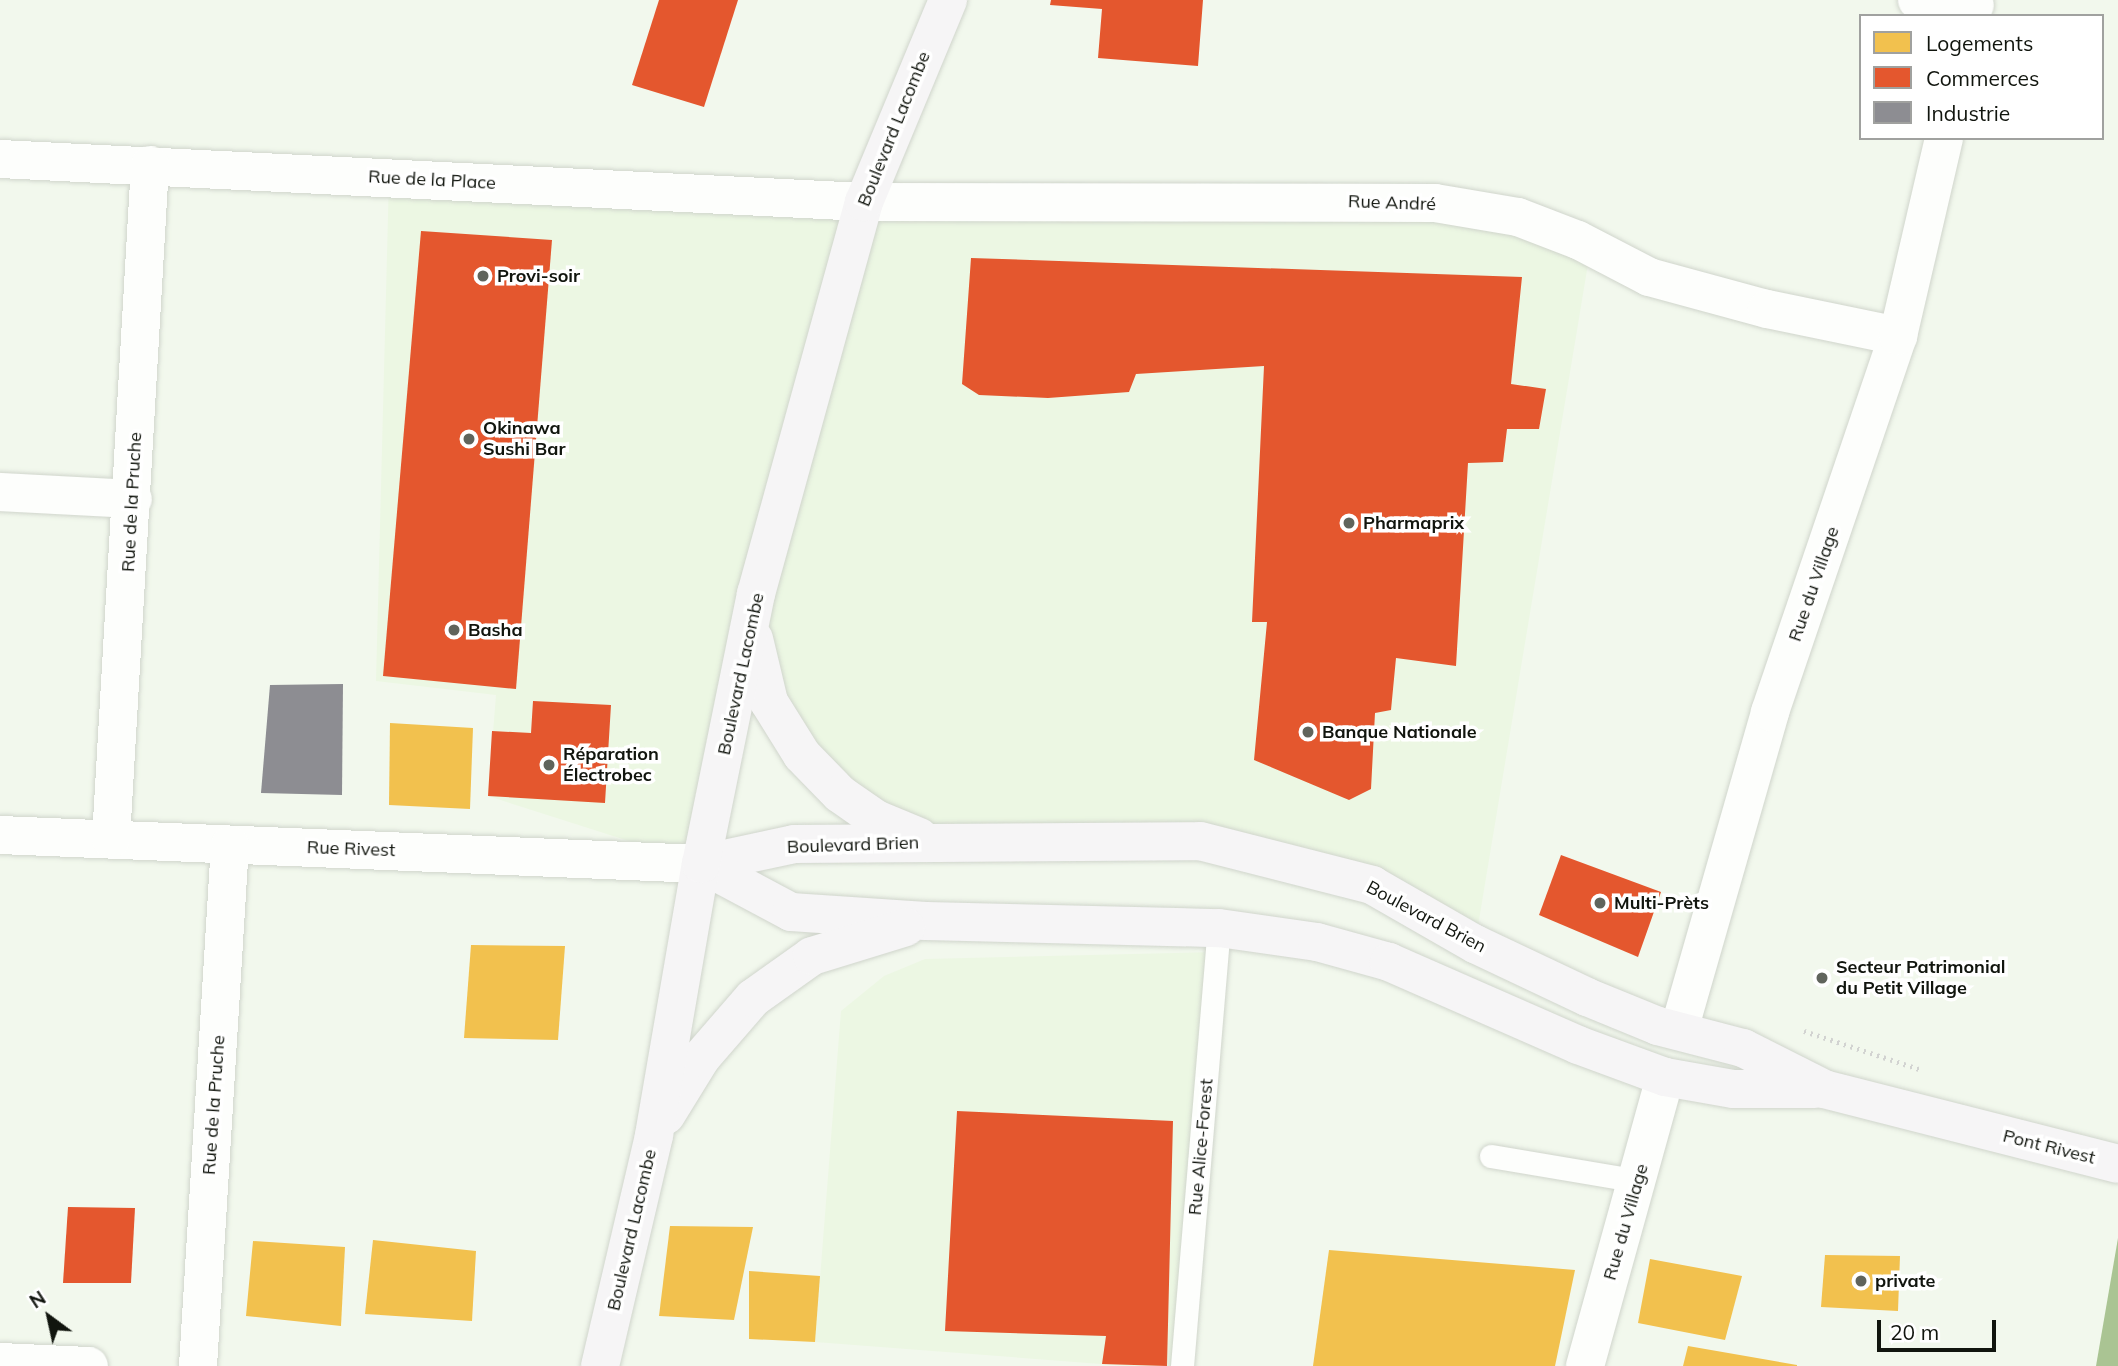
<!DOCTYPE html>
<meta charset="utf-8">
<style>
body{margin:0}
#map{position:relative;width:2118px;height:1366px;overflow:hidden;background:#f2f8ed;font-family:Mulish,sans-serif}
div>[style]{position:absolute}
.built>*{inset:0;background:#ecf7e3}
.water>*{inset:0;background:#aac493}
.homes>*{inset:0;background:#f2c14e}
.shops>*{inset:0;background:#e4572e}
.industry>*{inset:0;background:#8d8d92}
.path>*{height:4.5px;margin-top:-2.25px;transform-origin:0;background:repeating-linear-gradient(90deg,#d2d3d1 0 2px,transparent 0 7px)}
.roads{filter:drop-shadow(0 0 2px #d0d5cc) drop-shadow(0 0 2px #d0d5cc)}
.service>*{height:23px;margin:-11.5px;padding:0 11.5px;transform-origin:11.5px;border-radius:11.5px;background:#fdfefc}
.minor>*{height:38px;margin:-19px;padding:0 19px;transform-origin:19px;border-radius:19px;background:#fdfefc}
.tertiary>*{height:38px;margin:-19px;padding:0 19px;transform-origin:19px;border-radius:19px;background:#fdfefc}
.secondary>*{height:38px;margin:-19px;padding:0 19px;transform-origin:19px;border-radius:19px;background:#f6f5f6}
.dots>*{width:19px;height:19px;translate:-50% -50%;box-sizing:border-box;border:4px solid #fff;border-radius:50%}
span{translate:-50% -50%;white-space:nowrap;text-align:center;line-height:1.15;-webkit-text-stroke:7px #fff;paint-order:stroke}
.street-label{font-size:18px;color:#11150e}
.poi-label{font-size:18px;color:#11150e;font-weight:700}
.left{translate:0 -50%;text-align:left}
.legend{position:absolute;left:1859px;top:14px;width:245px;height:126px;box-sizing:border-box;background:#fff;border:2px solid #a0a19f;margin:0;padding:9px 12px;list-style:none;font-size:21px;color:#11150e}
.legend li{display:flex;align-items:center;gap:14px;height:35px}
.legend b{width:35px;border:2px solid #a0a19f}
.north{position:absolute;left:14px;top:1282px;width:70px;height:70px;-webkit-text-stroke:5px #fff;paint-order:stroke;rotate:327deg;font-size:19px;font-weight:700;line-height:28px;text-align:center;color:#11150e}
.north::after{content:'';display:block;margin:auto;width:24px;height:32px;background:#11150e;clip-path:polygon(50% 0,100% 100%,50% 72%,0 100%)}
.scale{position:absolute;left:1877px;top:1320px;width:119px;height:32px;box-sizing:border-box;border:4px solid #11150e;border-top:0;padding-left:9px;font-size:21px;line-height:24px;white-space:nowrap;color:#11150e;-webkit-text-stroke:5px #fff;paint-order:stroke}
</style>
<div id="map">
<div class="built">
<div style="clip-path:polygon(389px 177px,1346px 201px,1591px 246px,1475px 944px,1200px 841px,934px 843px,840px 794px,751px 629px,701px 864px,488px 796px,496px 695px,376px 681px)"></div>
<div style="clip-path:polygon(1217px 952px,1182px 1366px,1127px 1366px,815px 1342px,841px 1011px,884px 976px,925px 959px)"></div>
</div>
<div class="water">
<div style="clip-path:polygon(2118px 1238px,2118px 1366px,2096px 1366px)"></div>
</div>
<div class="homes">
<div style="clip-path:polygon(390px 723px,473px 728px,470px 809px,389px 805px)"></div>
<div style="clip-path:polygon(471px 945px,565px 946px,558px 1040px,464px 1038px)"></div>
<div style="clip-path:polygon(670px 1226px,753px 1227px,734px 1320px,659px 1316px)"></div>
<div style="clip-path:polygon(373px 1240px,476px 1251px,472px 1321px,365px 1314px)"></div>
<div style="clip-path:polygon(253px 1241px,345px 1247px,341px 1326px,246px 1316px)"></div>
<div style="clip-path:polygon(1329px 1250px,1575px 1270px,1555px 1366px,1313px 1366px)"></div>
<div style="clip-path:polygon(1825px 1255px,1900px 1256px,1898px 1311px,1821px 1307px)"></div>
<div style="clip-path:polygon(1650px 1259px,1742px 1276px,1725px 1340px,1638px 1323px)"></div>
<div style="clip-path:polygon(749px 1271px,820px 1276px,815px 1342px,749px 1339px)"></div>
<div style="clip-path:polygon(1688px 1346px,1797px 1365px,1797px 1366px,1683px 1366px)"></div>
</div>
<div class="shops">
<div style="clip-path:polygon(659px 0,738px 0,704px 107px,632px 85px)"></div>
<div style="clip-path:polygon(1051px 0,1203px 0,1198px 66px,1098px 58px,1102px 9px,1050px 5px)"></div>
<div style="clip-path:polygon(421px 231px,552px 240px,516px 689px,383px 676px)"></div>
<div style="clip-path:polygon(971px 258px,1522px 277px,1511px 384px,1546px 389px,1539px 429px,1507px 429px,1503px 462px,1468px 463px,1456px 666px,1396px 658px,1391px 710px,1375px 713px,1371px 789px,1349px 800px,1254px 760px,1267px 622px,1252px 622px,1264px 366px,1136px 374px,1129px 392px,1048px 398px,979px 395px,962px 384px)"></div>
<div style="clip-path:polygon(533px 701px,611px 705px,605px 803px,488px 796px,492px 731px,531px 733px)"></div>
<div style="clip-path:polygon(1561px 855px,1661px 892px,1638px 957px,1539px 915px)"></div>
<div style="clip-path:polygon(957px 1111px,1173px 1121px,1167px 1366px,1102px 1364px,1106px 1336px,945px 1331px)"></div>
<div style="clip-path:polygon(68px 1207px,135px 1208px,131px 1283px,63px 1283px)"></div>
</div>
<div class="industry">
<div style="clip-path:polygon(343px 684px,342px 795px,261px 793px,270px 685px)"></div>
</div>
<div class="path">
<div style="left:1804px;top:1031px;width:124px;rotate:18.3deg"></div>
</div>
<div class="roads">
<div class="service">
<div style="left:1491px;top:1156px;width:150px;rotate:9.6deg"></div>
<div style="left:1182px;top:1366px;width:440px;rotate:-85.2deg"></div>
</div>
<div class="minor">
<div style="left:1917px;top:0;width:58px;rotate:4.9deg"></div>
<div style="left:0;top:159px;width:865px;rotate:2.85deg"></div>
<div style="left:864px;top:202px;width:571px;rotate:0.1deg"></div>
<div style="left:1435px;top:203px;width:84px;rotate:9.6deg"></div>
<div style="left:1518px;top:217px;width:64px;rotate:21deg"></div>
<div style="left:1578px;top:240px;width:80px;rotate:27.5deg"></div>
<div style="left:1649px;top:277px;width:122px;rotate:15.2deg"></div>
<div style="left:1767px;top:309px;width:134px;rotate:11.6deg"></div>
<div style="left:0;top:492px;width:133px;rotate:3deg"></div>
<div style="left:0;top:835px;width:702px;rotate:2.37deg"></div>
<div style="left:111px;top:839px;width:675px;rotate:-86.69deg"></div>
<div style="left:1679px;top:1030px;width:331px;rotate:-74deg"></div>
<div style="left:1770px;top:712px;width:397px;rotate:-71.2deg"></div>
<div style="left:1898px;top:336px;width:203px;rotate:-76.9deg"></div>
<div style="left:198px;top:1366px;width:522px;rotate:-86.49deg"></div>
<div style="left:1585px;top:1366px;width:300px;rotate:-74.5deg"></div>
</div>
<div class="tertiary">
<div style="left:0;top:1362px;width:89px;rotate:2.6deg"></div>
</div>
<div class="secondary">
<div style="left:754px;top:639px;width:65px;rotate:76.6deg"></div>
<div style="left:769px;top:702px;width:62px;rotate:58.1deg"></div>
<div style="left:802px;top:755px;width:54px;rotate:45.7deg"></div>
<div style="left:840px;top:794px;width:44px;rotate:34.8deg"></div>
<div style="left:876px;top:819px;width:47px;rotate:22.7deg"></div>
<div style="left:701px;top:864px;width:95px;rotate:-12.1deg"></div>
<div style="left:794px;top:844px;width:406px;rotate:-0.4deg"></div>
<div style="left:1200px;top:841px;width:178px;rotate:14.3deg"></div>
<div style="left:1372px;top:885px;width:119px;rotate:29.8deg"></div>
<div style="left:1475px;top:944px;width:124px;rotate:25.3deg"></div>
<div style="left:1587px;top:997px;width:77px;rotate:22.2deg"></div>
<div style="left:1658px;top:1026px;width:88px;rotate:14.5deg"></div>
<div style="left:1743px;top:1048px;width:91px;rotate:26.8deg"></div>
<div style="left:1824px;top:1089px;width:303px;rotate:14.3deg"></div>
<div style="left:701px;top:864px;width:102px;rotate:28.1deg"></div>
<div style="left:791px;top:912px;width:135px;rotate:3.8deg"></div>
<div style="left:926px;top:921px;width:293px;rotate:1.4deg"></div>
<div style="left:1219px;top:928px;width:99px;rotate:8.1deg"></div>
<div style="left:1317px;top:942px;width:75px;rotate:15.5deg"></div>
<div style="left:1389px;top:962px;width:206px;rotate:23.7deg"></div>
<div style="left:1578px;top:1045px;width:93px;rotate:20.2deg"></div>
<div style="left:1665px;top:1077px;width:69px;rotate:10deg"></div>
<div style="left:1733px;top:1089px;width:82px"></div>
<div style="left:666px;top:1115px;width:67px;rotate:-58.4deg"></div>
<div style="left:701px;top:1058px;width:79px;rotate:-49.1deg"></div>
<div style="left:753px;top:998px;width:72px;rotate:-35.4deg"></div>
<div style="left:812px;top:956px;width:98px;rotate:-17.1deg"></div>
<div style="left:600px;top:1366px;width:237px;rotate:-76.8deg"></div>
<div style="left:654px;top:1135px;width:275px;rotate:-80.2deg"></div>
<div style="left:701px;top:864px;width:276px;rotate:-78.5deg"></div>
<div style="left:756px;top:594px;width:407px;rotate:-74.6deg"></div>
<div style="left:864px;top:202px;width:219px;rotate:-67.4deg"></div>
</div>
</div>
<div class="dots">
<div style="left:483px;top:276px;background:#60645c"></div>
<div style="left:469px;top:439px;background:#60645c"></div>
<div style="left:1349px;top:523px;background:#60645c"></div>
<div style="left:454px;top:630px;background:#60645c"></div>
<div style="left:1308px;top:732px;background:#60645c"></div>
<div style="left:549px;top:765px;background:#60645c"></div>
<div style="left:1600px;top:903px;background:#60645c"></div>
<div style="left:1822px;top:978px;background:#60645c"></div>
<div style="left:1861px;top:1281px;background:#60645c"></div>
</div>
<div class="street-label">
<span style="left:894px;top:129px;rotate:-68deg">Boulevard Lacombe</span>
<span style="left:432px;top:180px;rotate:3deg">Rue de la Place</span>
<span style="left:1392px;top:203px;rotate:2deg">Rue André</span>
<span style="left:132px;top:502px;rotate:-87deg">Rue de la Pruche</span>
<span style="left:1814px;top:584px;rotate:-71deg">Rue du Village</span>
<span style="left:741px;top:674px;rotate:-78deg">Boulevard Lacombe</span>
<span style="left:853px;top:845px;rotate:-2deg">Boulevard Brien</span>
<span style="left:351px;top:849px;rotate:2deg">Rue Rivest</span>
<span style="left:1426px;top:917px;rotate:28deg">Boulevard Brien</span>
<span style="left:214px;top:1105px;rotate:-86deg">Rue de la Pruche</span>
<span style="left:1201px;top:1147px;rotate:-85deg">Rue Alice-Forest</span>
<span style="left:2049px;top:1147px;rotate:14deg">Pont Rivest</span>
<span style="left:1626px;top:1222px;rotate:-74deg">Rue du Village</span>
<span style="left:632px;top:1230px;rotate:-77deg">Boulevard Lacombe</span>
</div>
<div class="poi-label">
<span class="left" style="left:497px;top:276px">Provi-soir</span>
<span class="left" style="left:483px;top:439px">Okinawa<br>Sushi Bar</span>
<span class="left" style="left:1363px;top:523px">Pharmaprix</span>
<span class="left" style="left:468px;top:630px">Basha</span>
<span class="left" style="left:1322px;top:732px">Banque Nationale</span>
<span class="left" style="left:563px;top:765px">Réparation<br>Électrobec</span>
<span class="left" style="left:1614px;top:903px">Multi-Prèts</span>
<span class="left" style="left:1836px;top:978px">Secteur Patrimonial<br>du Petit Village</span>
<span class="left" style="left:1875px;top:1281px">private</span>
</div>
<ul class="legend">
<li><b style="height:19px;background:#f2c14e"></b>Logements</li>
<li><b style="height:19px;background:#e4572e"></b>Commerces</li>
<li><b style="height:19px;background:#8d8d92"></b>Industrie</li>
</ul>
<div class="north">N</div>
<div class="scale">20 m</div>
</div>
